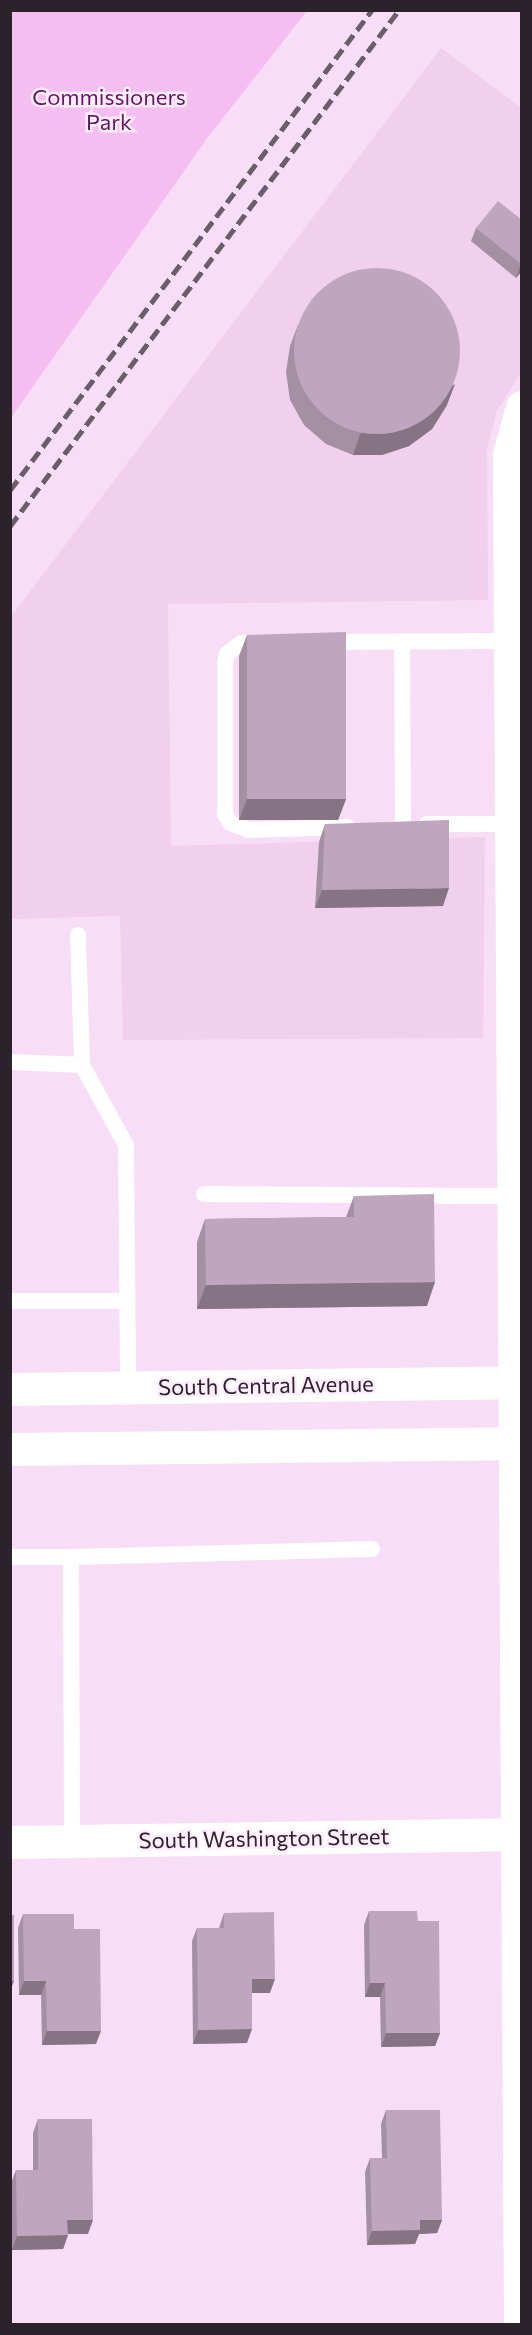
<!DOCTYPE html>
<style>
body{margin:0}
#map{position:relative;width:532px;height:2335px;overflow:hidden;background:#f8ddf6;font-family:Commissioner,sans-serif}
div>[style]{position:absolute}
.built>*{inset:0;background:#f1d0ee}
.green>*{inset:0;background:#f5bef1}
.service>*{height:16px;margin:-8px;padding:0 8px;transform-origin:8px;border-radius:8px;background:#fff}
.minor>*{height:33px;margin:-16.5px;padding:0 16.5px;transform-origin:16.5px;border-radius:16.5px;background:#fff}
.tertiary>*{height:33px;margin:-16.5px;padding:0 16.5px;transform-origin:16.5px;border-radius:16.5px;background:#fff}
.rail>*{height:4.5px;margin-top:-2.25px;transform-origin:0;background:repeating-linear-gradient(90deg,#6c5d6b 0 12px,transparent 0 18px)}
.wall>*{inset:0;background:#a48fa3}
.shaded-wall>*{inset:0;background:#867485}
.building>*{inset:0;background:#bfa6be}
.round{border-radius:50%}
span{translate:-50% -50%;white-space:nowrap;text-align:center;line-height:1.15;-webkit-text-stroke:5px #feeefd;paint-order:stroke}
.park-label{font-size:22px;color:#671266}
.street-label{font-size:22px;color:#2b222b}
.frame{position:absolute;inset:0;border:12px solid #2b222b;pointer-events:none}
</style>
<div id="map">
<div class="built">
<div style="clip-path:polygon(441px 48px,521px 108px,521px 373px,497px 411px,487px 450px,488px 600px,168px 604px,171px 846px,485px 837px,483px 1038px,123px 1040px,120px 916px,11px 919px,10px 618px)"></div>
</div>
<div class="green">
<div style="clip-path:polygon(11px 10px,307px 11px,208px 137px,11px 418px)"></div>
</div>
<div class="service">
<div style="left:402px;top:641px;width:183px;rotate:89.7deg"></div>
<div style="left:324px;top:642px;width:185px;rotate:-0.3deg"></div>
<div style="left:265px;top:643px;width:24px;rotate:180deg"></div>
<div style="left:241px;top:643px;width:18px;rotate:142deg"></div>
<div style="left:227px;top:654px;width:9px;rotate:103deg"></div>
<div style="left:225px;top:663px;width:151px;rotate:90deg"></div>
<div style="left:225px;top:814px;width:10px;rotate:61deg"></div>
<div style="left:230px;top:823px;width:20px;rotate:20deg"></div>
<div style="left:249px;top:830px;width:98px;rotate:-1.8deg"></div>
<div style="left:427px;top:824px;width:83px"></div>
<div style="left:78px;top:935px;width:130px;rotate:88.2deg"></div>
<div style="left:10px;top:1062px;width:72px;rotate:2.4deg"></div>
<div style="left:82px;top:1065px;width:91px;rotate:61.2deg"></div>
<div style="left:126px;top:1145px;width:242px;rotate:89.5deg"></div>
<div style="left:204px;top:1194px;width:308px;rotate:0.4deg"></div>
<div style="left:10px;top:1301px;width:117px"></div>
<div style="left:10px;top:1557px;width:61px"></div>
<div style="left:71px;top:1557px;width:284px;rotate:89.8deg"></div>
<div style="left:71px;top:1557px;width:301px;rotate:-1.5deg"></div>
</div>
<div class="minor">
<div style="left:10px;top:1842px;width:508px;rotate:-0.9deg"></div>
<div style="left:520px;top:2324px;width:1870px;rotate:-90.34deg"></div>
<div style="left:509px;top:454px;width:49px;rotate:-74.5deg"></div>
</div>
<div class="tertiary">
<div style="left:10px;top:1389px;width:512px;rotate:-0.78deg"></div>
<div style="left:10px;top:1449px;width:512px;rotate:-0.67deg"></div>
</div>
<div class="rail">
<div style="left:10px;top:490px;width:601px;rotate:-52.98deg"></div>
<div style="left:10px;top:526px;width:646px;rotate:-52.99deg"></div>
</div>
<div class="wall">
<div style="clip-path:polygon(522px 220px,522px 271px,516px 278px,471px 241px,476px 228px)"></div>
<div style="clip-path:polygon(298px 325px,447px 405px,432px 429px,409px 446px,382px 455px,353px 455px,326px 444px,304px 425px,290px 400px,286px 372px,290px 346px)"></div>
<div style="clip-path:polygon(247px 635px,346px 799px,338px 820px,239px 820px,239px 656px)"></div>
<div style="clip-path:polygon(325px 824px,443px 906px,315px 908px,319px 842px)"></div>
<div style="clip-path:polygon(354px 1196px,427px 1306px,197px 1309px,197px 1242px,205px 1219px,346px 1217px)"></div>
<div style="clip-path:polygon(369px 1911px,418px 1921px,440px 2033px,435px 2046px,381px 2047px,380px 1997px,365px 1997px,364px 1925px)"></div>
<div style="clip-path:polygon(224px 1913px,270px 1993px,252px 1993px,247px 2043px,193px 2044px,192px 1941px,197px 1928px,219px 1928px)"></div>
<div style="clip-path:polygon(23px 1914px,74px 1929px,96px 2044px,42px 2045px,41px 1995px,19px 1995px,18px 1928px)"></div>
<div style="clip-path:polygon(386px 2110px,442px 2220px,437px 2233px,419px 2234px,415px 2244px,367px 2245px,365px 2172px,370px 2158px,382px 2158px,381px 2124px)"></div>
<div style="clip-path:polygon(38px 2119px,88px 2234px,68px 2234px,63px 2249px,12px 2250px,11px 2183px,16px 2170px,33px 2170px,33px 2133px)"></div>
</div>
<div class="shaded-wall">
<div style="clip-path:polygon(522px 263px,522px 271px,516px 278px,521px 264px)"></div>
<div style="clip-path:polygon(455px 384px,447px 405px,432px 429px,409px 446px,382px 455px,353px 455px,360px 434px)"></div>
<div style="clip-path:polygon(247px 799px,346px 799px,338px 820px,239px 820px)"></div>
<div style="clip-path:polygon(449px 888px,443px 906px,315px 908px,322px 890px)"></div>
<div style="clip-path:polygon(435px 1282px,427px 1306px,197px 1309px,206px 1285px)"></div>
<div style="clip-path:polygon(252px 1979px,275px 1979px,270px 1993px,247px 1993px)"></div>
<div style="clip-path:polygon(10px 1981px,14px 1981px,10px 1991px)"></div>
<div style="clip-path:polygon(24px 1981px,46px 1981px,41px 1995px,19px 1995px)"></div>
<div style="clip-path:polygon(370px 1983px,385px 1983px,380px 1997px,365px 1997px)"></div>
<div style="clip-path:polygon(252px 2029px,247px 2043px,193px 2044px,198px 2030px)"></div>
<div style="clip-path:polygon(47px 2031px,101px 2031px,96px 2044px,42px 2045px)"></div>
<div style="clip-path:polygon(386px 2033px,440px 2033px,435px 2046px,381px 2047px)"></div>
<div style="clip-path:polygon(67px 2220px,93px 2220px,88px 2234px,62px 2234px)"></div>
<div style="clip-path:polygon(420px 2220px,442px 2220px,437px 2233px,419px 2234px,415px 2244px,367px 2245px,372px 2231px)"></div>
<div style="clip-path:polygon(68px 2235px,63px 2249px,12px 2250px,17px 2236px)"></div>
</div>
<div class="building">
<div style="clip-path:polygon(498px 201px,522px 220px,522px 263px,521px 264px,476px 228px)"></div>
<div class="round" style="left:294px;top:268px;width:166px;height:166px"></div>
<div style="clip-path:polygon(346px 632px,346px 799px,247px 799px,247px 635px)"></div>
<div style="clip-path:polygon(449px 820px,449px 888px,322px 890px,325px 824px)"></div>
<div style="clip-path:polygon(434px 1194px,435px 1282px,206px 1285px,205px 1219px,354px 1217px,354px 1196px)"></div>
<div style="clip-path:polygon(369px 1911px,417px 1911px,418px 1921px,439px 1921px,440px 2033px,386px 2033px,385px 1983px,370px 1983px)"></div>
<div style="clip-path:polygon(274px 1912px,275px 1979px,252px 1979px,252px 2029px,198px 2030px,197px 1928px,224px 1928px,224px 1913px)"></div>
<div style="clip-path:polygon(23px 1914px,74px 1914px,74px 1929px,100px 1929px,101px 2031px,47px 2031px,46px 1981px,24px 1981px)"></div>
<div style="clip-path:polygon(10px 1915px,14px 1915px,14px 1981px,10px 1981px)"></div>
<div style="clip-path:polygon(386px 2110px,440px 2110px,442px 2220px,420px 2220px,420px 2230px,372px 2231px,370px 2158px,387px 2158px)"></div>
<div style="clip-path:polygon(38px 2119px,92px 2119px,93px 2220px,67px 2220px,68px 2235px,17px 2236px,16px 2170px,38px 2170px)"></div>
</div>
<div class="park-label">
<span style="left:109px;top:109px">Commissioners<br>Park</span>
</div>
<div class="street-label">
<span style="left:266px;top:1385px;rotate:-1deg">South Central Avenue</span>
<span style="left:264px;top:1838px;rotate:-1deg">South Washington Street</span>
</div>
<div class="frame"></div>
</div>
